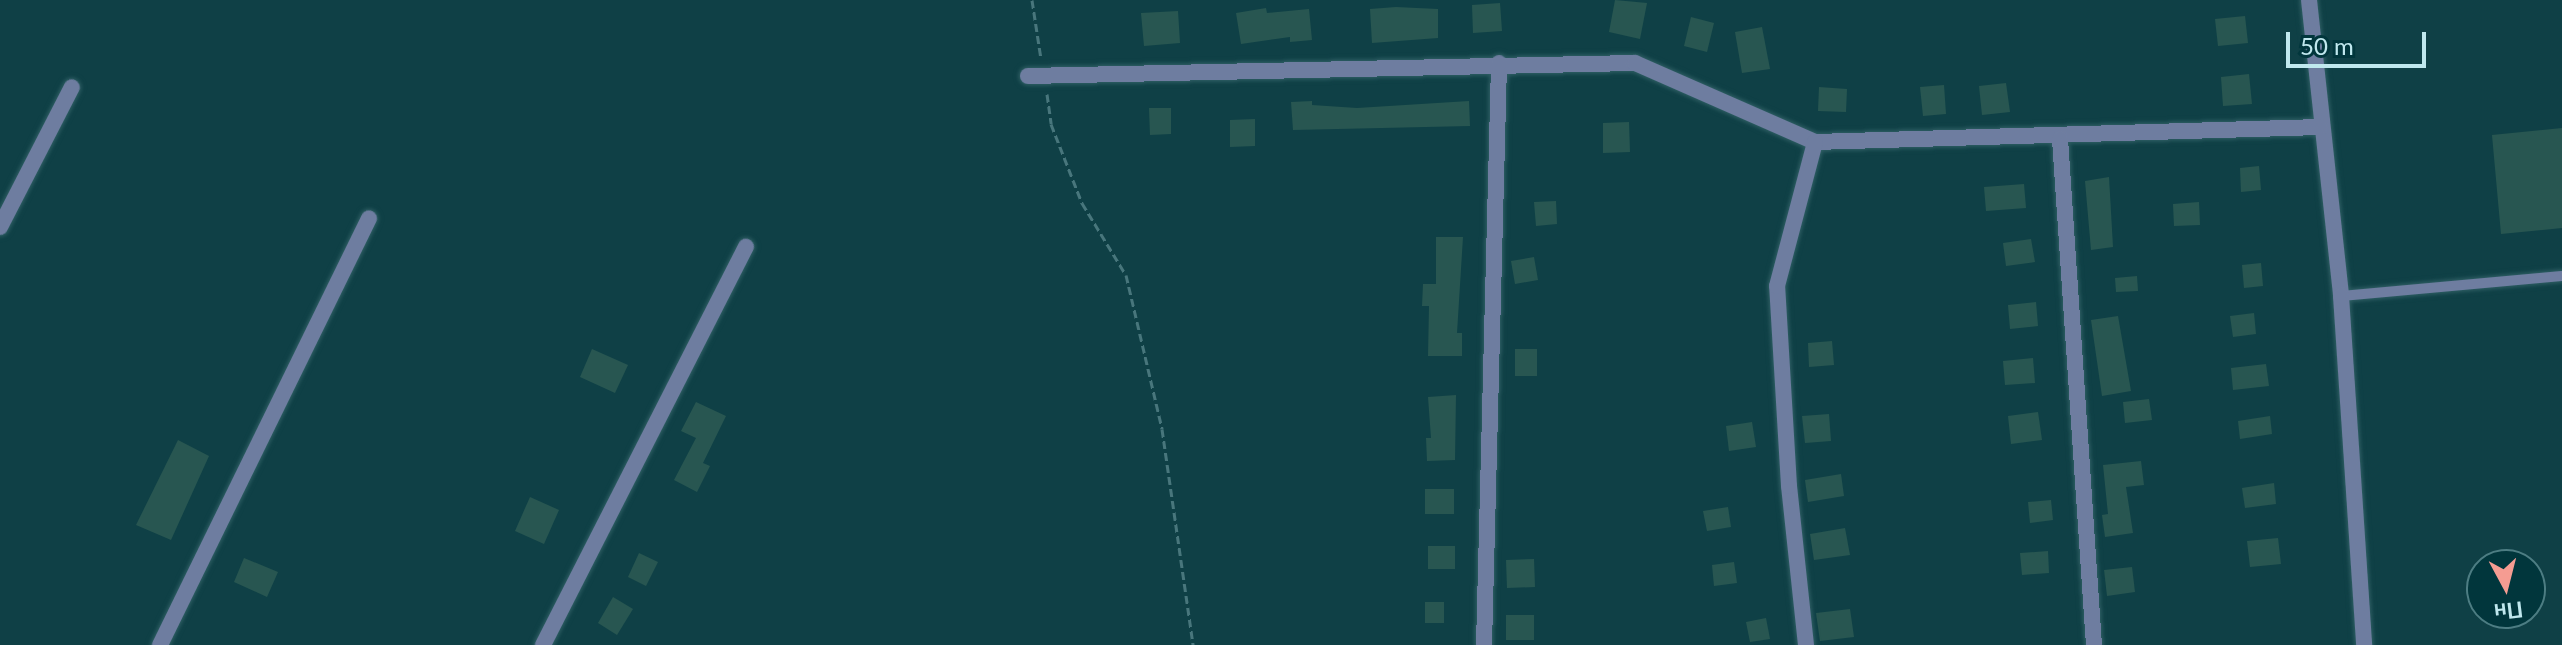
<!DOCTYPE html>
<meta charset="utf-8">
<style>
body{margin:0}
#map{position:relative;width:2562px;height:645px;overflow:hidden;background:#0f4046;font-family:Lato,sans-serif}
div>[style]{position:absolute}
.building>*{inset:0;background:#285651}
.path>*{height:3px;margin-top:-1.5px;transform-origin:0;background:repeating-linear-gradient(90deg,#48767c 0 8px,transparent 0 12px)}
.roads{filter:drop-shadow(0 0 2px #2f5e64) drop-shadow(0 0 2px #2f5e64)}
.service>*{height:10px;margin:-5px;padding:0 5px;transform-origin:5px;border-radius:5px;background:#6e7da0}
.minor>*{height:16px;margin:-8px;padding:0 8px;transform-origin:8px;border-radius:8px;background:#6e7da0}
span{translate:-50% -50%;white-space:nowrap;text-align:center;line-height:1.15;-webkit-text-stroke:6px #01363c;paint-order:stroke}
.north{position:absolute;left:2466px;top:549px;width:80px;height:80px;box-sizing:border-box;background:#01363c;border:2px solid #4d7d83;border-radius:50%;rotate:173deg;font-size:22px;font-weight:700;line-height:32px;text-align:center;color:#c0e8ee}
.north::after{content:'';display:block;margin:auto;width:28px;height:36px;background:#f59c92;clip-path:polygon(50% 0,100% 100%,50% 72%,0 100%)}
.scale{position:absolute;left:2286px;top:32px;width:140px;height:36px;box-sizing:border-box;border:4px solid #c0e8ee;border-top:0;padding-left:10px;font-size:24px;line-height:28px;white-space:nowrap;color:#c0e8ee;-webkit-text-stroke:6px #01363c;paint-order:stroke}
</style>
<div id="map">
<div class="building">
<div style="clip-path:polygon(1615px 0,1647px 3px,1640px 39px,1609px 32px)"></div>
<div style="clip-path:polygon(1500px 3px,1502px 31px,1473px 33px,1472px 5px)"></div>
<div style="clip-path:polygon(1396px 7px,1438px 9px,1438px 38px,1372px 43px,1370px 9px)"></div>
<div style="clip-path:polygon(1266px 8px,1267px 13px,1309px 9px,1312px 40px,1290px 42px,1290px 37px,1241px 44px,1236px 13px)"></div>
<div style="clip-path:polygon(1178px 11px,1180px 43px,1144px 46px,1141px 13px)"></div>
<div style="clip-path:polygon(2245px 16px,2248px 43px,2218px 46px,2215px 19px)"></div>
<div style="clip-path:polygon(1691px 17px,1714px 23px,1707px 52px,1684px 46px)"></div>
<div style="clip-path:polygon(1762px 27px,1770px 69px,1742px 73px,1735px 32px)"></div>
<div style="clip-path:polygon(2249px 74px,2252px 104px,2223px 106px,2221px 77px)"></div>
<div style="clip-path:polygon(2006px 83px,2010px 112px,1982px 115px,1979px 86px)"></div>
<div style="clip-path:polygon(1944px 85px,1946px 114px,1923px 116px,1920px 87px)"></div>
<div style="clip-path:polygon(1819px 87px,1847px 89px,1846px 112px,1818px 111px)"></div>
<div style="clip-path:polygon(1312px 101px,1312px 105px,1357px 108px,1469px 101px,1470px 126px,1293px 130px,1291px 102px)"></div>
<div style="clip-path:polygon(1149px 108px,1171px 108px,1171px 134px,1150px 135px)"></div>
<div style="clip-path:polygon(1255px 119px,1255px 146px,1230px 147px,1230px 120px)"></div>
<div style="clip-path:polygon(1629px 122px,1630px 152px,1603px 153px,1603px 123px)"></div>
<div style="clip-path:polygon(2562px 128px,2562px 228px,2501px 234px,2492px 135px)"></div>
<div style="clip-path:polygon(2259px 166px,2261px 190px,2241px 192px,2240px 168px)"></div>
<div style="clip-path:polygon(2109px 177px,2113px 247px,2091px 250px,2085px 181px)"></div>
<div style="clip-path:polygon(2024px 184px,2026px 208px,1986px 211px,1984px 187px)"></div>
<div style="clip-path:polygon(1556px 201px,1557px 224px,1536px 226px,1534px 202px)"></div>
<div style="clip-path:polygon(2199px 202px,2200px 225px,2174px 226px,2173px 204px)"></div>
<div style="clip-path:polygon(1436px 237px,1463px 237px,1457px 333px,1462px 333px,1462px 356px,1428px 356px,1429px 306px,1422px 306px,1423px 284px,1436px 284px)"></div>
<div style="clip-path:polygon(2031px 239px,2035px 262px,2006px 266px,2003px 243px)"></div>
<div style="clip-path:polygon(1534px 257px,1538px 280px,1515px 284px,1511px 261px)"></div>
<div style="clip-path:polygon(2261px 263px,2263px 286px,2244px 288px,2242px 265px)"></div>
<div style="clip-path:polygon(2137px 276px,2138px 291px,2116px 292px,2115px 278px)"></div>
<div style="clip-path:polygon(2036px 302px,2038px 326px,2010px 329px,2008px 305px)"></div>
<div style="clip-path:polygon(2254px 313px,2256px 334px,2233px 337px,2230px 316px)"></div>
<div style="clip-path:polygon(2118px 316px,2131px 391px,2102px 396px,2091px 320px)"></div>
<div style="clip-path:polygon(1832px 341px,1834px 365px,1809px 367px,1808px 343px)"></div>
<div style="clip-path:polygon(592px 349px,628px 365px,615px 393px,580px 377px)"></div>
<div style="clip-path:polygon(1515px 349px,1537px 349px,1537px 376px,1515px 376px)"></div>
<div style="clip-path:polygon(2033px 358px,2035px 383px,2005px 385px,2003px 361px)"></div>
<div style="clip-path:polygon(2266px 364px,2269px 386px,2233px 390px,2231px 368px)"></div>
<div style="clip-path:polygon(1456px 395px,1455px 460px,1427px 461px,1426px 438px,1431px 438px,1428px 397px)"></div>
<div style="clip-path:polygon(2149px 399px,2152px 420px,2125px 423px,2123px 402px)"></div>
<div style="clip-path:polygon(696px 402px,726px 416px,703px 463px,710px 466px,697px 492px,674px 480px,696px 438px,681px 431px)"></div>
<div style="clip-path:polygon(2038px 412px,2042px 440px,2011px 444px,2008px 416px)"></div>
<div style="clip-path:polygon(1829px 414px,1831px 441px,1805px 443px,1802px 416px)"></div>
<div style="clip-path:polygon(2270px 416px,2272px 434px,2240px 439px,2238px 421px)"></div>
<div style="clip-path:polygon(1752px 422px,1756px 447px,1729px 451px,1726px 426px)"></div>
<div style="clip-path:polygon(178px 440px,209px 456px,171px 540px,136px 525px)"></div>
<div style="clip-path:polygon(2141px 461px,2144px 485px,2126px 487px,2133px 533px,2105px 537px,2102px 515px,2108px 514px,2103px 465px)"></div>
<div style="clip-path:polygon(1841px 474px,1844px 496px,1808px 502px,1805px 480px)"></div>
<div style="clip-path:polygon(2274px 483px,2276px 504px,2245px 508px,2242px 488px)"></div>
<div style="clip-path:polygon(1425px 489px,1454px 489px,1454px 514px,1425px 514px)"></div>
<div style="clip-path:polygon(530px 497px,559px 510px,544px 544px,515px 531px)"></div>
<div style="clip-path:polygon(2051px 500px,2053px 520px,2030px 523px,2028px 502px)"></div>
<div style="clip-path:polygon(1728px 507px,1731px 527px,1707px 531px,1703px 511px)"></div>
<div style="clip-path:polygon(1845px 528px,1850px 555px,1814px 560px,1810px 534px)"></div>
<div style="clip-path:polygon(2278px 538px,2281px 564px,2250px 567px,2247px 541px)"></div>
<div style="clip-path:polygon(1428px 546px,1455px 546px,1455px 569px,1428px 569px)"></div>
<div style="clip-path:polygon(2048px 551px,2049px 573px,2022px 575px,2020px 553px)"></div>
<div style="clip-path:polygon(639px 553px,658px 562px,646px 586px,628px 577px)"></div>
<div style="clip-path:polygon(244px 558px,278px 572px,267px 597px,234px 582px)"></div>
<div style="clip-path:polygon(1534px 559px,1535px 587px,1507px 588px,1506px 560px)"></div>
<div style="clip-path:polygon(1734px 562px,1737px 583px,1714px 586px,1712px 565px)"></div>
<div style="clip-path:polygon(2132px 567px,2135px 592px,2107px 596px,2104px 570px)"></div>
<div style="clip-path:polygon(613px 597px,633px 609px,617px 635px,598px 623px)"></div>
<div style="clip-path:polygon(1425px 602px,1444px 602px,1444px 623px,1425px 623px)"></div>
<div style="clip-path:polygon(1850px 609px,1854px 637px,1820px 641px,1816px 613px)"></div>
<div style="clip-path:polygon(1506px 615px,1534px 615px,1534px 640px,1506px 640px)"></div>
<div style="clip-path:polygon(1766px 618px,1770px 639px,1750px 642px,1746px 622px)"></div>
</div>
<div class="path">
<div style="left:1032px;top:0;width:60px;rotate:81.3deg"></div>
<div style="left:1047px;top:94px;width:30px;rotate:82deg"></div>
<div style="left:1051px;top:124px;width:85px;rotate:68.6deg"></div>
<div style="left:1082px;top:203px;width:84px;rotate:58.6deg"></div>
<div style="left:1126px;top:275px;width:158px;rotate:76.8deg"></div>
<div style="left:1162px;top:429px;width:218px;rotate:81.8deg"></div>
</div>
<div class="roads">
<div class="service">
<div style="left:2341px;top:296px;width:222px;rotate:-5.2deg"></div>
</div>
<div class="minor">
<div style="left:2309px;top:0;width:298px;rotate:83.8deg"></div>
<div style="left:2341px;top:296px;width:350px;rotate:86.2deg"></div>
<div style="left:1028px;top:76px;width:607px;rotate:-1.23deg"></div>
<div style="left:1635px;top:63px;width:197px;rotate:23.7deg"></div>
<div style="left:1815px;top:142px;width:505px;rotate:-1.7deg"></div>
<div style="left:2060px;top:139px;width:507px;rotate:86.16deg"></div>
<div style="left:0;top:227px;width:157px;rotate:-62.8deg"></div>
<div style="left:160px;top:645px;width:475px;rotate:-63.9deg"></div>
<div style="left:543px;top:645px;width:447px;rotate:-63deg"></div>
<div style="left:1484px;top:645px;width:582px;rotate:-88.52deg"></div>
<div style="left:1806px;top:645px;width:160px;rotate:-96.1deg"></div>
<div style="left:1789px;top:486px;width:200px;rotate:-93.4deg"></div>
<div style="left:1777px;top:286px;width:149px;rotate:-75.2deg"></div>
</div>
</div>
<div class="north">Пн</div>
<div class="scale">50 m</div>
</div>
